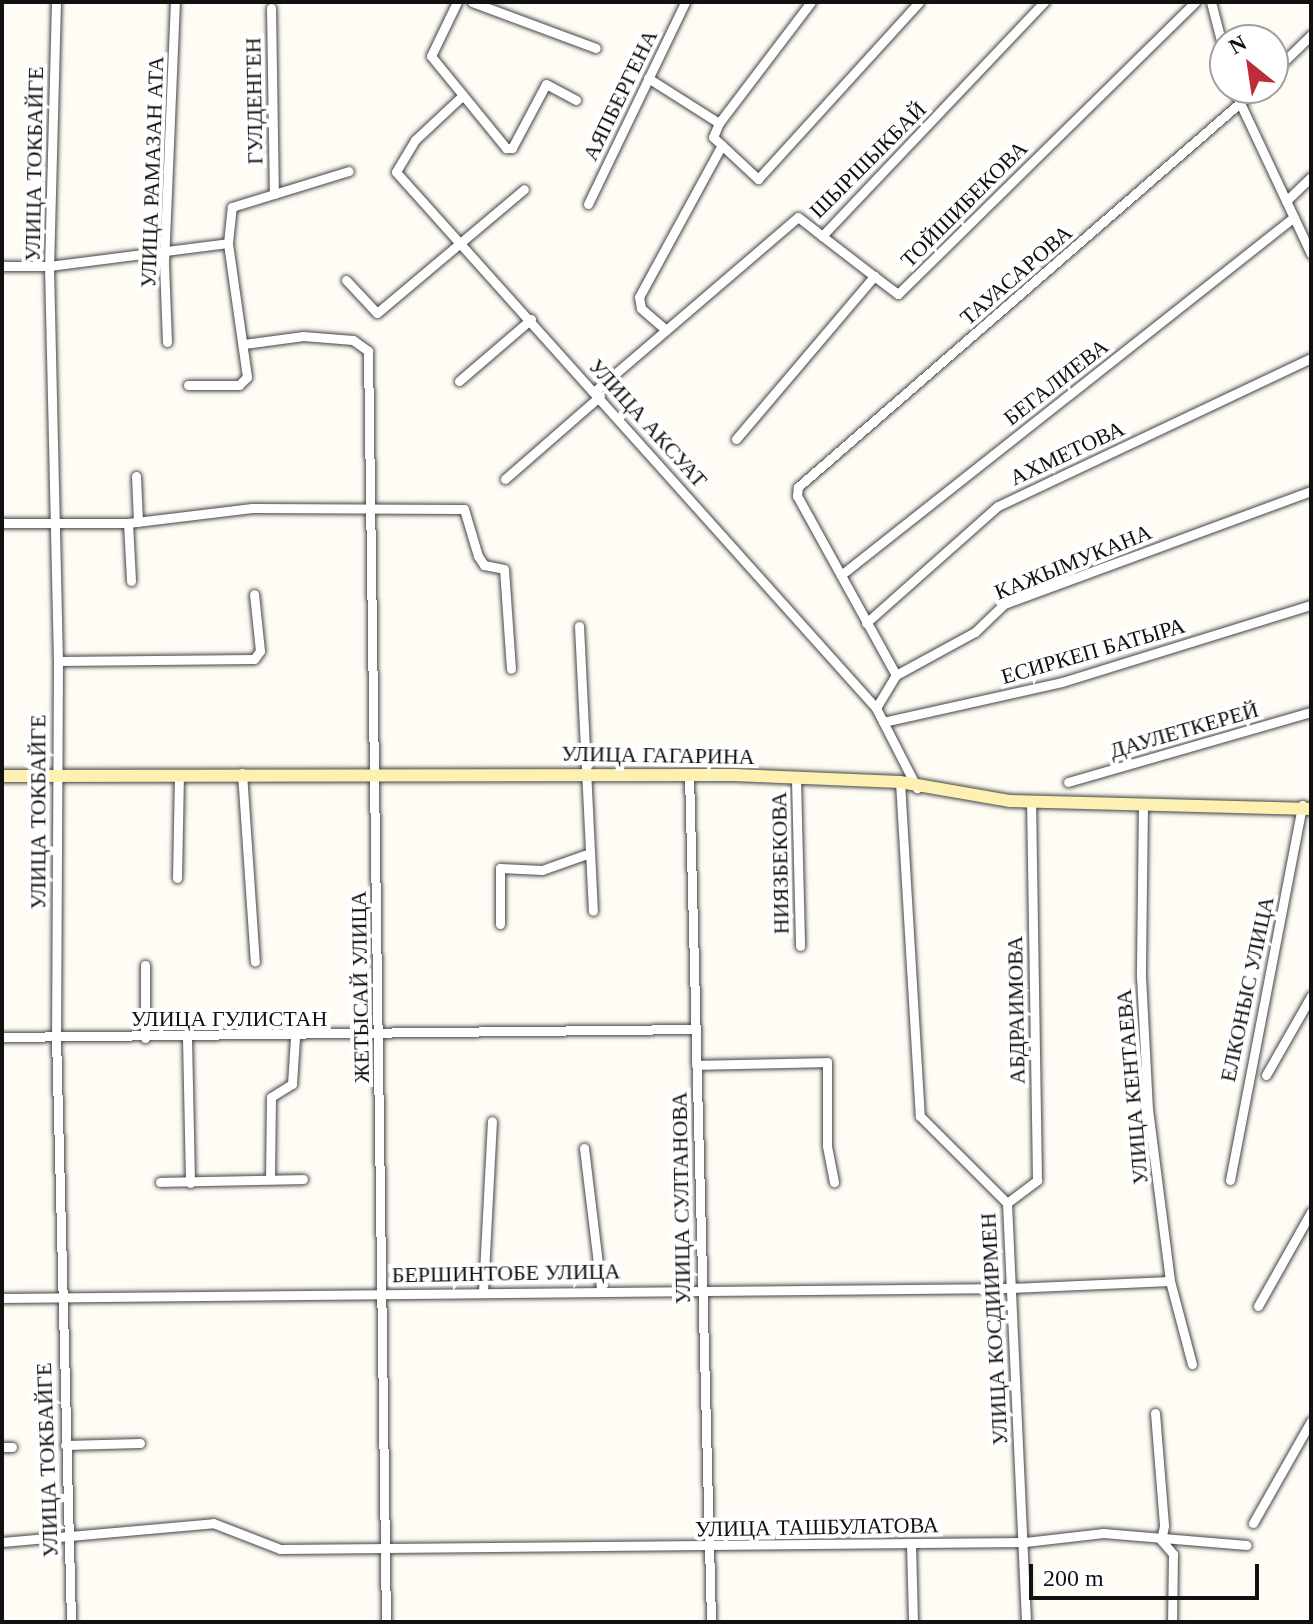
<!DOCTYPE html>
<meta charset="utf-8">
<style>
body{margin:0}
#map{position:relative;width:1313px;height:1624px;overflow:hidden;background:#fffcf5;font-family:Georgia,serif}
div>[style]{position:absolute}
.roads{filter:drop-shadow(0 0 2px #444) drop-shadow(0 0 2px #444)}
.minor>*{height:9px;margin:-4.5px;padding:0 4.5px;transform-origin:4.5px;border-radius:4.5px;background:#fff}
.secondary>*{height:12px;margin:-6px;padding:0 6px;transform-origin:6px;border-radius:6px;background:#fcf1b3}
span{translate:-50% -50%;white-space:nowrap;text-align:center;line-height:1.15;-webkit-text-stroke:8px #fff;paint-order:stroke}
.street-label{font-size:22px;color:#111}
.frame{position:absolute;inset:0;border:4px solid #111;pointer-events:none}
.north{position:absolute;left:1209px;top:24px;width:80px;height:80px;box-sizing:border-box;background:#fff;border:2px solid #a0a0a0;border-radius:50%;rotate:330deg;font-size:22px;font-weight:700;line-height:32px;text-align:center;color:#111}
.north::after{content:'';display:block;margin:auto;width:28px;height:36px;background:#bd2c39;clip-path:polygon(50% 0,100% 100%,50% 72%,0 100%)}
.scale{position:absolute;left:1029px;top:1564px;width:230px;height:36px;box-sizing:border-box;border:4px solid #111;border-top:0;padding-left:10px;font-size:24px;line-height:28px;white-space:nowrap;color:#111;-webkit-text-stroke:6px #fff;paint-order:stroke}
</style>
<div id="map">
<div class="roads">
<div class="minor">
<div style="left:56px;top:2px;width:264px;rotate:91.5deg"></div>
<div style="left:49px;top:266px;width:395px;rotate:88.7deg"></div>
<div style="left:58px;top:661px;width:375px;rotate:90.3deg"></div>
<div style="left:56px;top:1036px;width:586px;rotate:88.53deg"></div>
<div style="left:457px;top:2px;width:60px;rotate:115.7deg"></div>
<div style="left:431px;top:56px;width:119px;rotate:50.8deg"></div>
<div style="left:506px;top:148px;width:6px"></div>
<div style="left:512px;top:148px;width:72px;rotate:-62deg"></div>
<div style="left:546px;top:84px;width:34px;rotate:28deg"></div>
<div style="left:472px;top:2px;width:132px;rotate:20.4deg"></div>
<div style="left:1211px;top:2px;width:56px;rotate:75.5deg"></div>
<div style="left:271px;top:8px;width:186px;rotate:89.1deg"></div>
<div style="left:1273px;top:72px;width:53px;rotate:-44.2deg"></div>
<div style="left:648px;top:78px;width:84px;rotate:32.4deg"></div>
<div style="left:719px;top:123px;width:152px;rotate:-52.8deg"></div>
<div style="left:1233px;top:88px;width:183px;rotate:64.8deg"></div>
<div style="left:461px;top:97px;width:63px;rotate:136.9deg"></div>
<div style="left:415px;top:140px;width:37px;rotate:121deg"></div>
<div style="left:396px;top:172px;width:720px;rotate:48.15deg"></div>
<div style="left:876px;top:708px;width:90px;rotate:62.9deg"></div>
<div style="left:719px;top:123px;width:15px;rotate:113deg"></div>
<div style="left:713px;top:137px;width:62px;rotate:43deg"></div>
<div style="left:758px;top:179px;width:239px;rotate:-47.7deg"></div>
<div style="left:1286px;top:201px;width:35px;rotate:-44deg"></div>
<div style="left:588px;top:204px;width:224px;rotate:-64.3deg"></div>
<div style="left:822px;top:236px;width:66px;rotate:37.6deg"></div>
<div style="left:2px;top:266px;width:47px"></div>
<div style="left:49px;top:266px;width:180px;rotate:-7.3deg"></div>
<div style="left:346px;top:280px;width:45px;rotate:46.8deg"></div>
<div style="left:377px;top:313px;width:192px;rotate:-40.1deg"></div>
<div style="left:666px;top:330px;width:33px;rotate:-139deg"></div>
<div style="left:641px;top:308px;width:11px;rotate:-100deg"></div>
<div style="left:639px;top:297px;width:173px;rotate:-61.4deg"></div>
<div style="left:167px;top:342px;width:79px;rotate:-92.2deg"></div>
<div style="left:164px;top:263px;width:261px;rotate:-87.6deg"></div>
<div style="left:244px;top:344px;width:60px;rotate:-7.7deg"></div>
<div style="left:303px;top:336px;width:50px;rotate:4.6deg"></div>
<div style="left:353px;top:340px;width:19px;rotate:36deg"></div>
<div style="left:368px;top:351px;width:1271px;rotate:89.19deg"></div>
<div style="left:459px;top:381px;width:95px;rotate:-40.7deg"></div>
<div style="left:188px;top:385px;width:51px"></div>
<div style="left:239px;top:385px;width:11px;rotate:-45deg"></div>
<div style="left:247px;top:377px;width:135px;rotate:-98.1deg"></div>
<div style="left:228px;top:243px;width:36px;rotate:-84deg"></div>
<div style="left:232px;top:207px;width:122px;rotate:-17.1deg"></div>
<div style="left:595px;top:391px;width:267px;rotate:-40.6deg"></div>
<div style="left:798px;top:217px;width:31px;rotate:38deg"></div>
<div style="left:822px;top:236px;width:323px;rotate:-46.5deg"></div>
<div style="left:736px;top:439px;width:214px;rotate:-49.7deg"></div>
<div style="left:874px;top:276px;width:30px;rotate:37deg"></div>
<div style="left:898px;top:294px;width:417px;rotate:-44.5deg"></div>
<div style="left:136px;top:476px;width:46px;rotate:87.5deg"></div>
<div style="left:505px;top:479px;width:126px;rotate:-41.1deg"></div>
<div style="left:2px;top:523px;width:126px"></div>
<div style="left:128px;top:523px;width:125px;rotate:-6.9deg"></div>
<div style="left:252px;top:508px;width:212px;rotate:0.3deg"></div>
<div style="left:464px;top:509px;width:49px;rotate:73.4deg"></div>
<div style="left:478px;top:556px;width:11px;rotate:56deg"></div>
<div style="left:484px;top:565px;width:20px;rotate:11deg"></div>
<div style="left:504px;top:569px;width:100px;rotate:86deg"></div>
<div style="left:128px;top:523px;width:58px;rotate:87deg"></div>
<div style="left:841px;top:575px;width:577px;rotate:-38.32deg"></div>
<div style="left:866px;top:623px;width:176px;rotate:-41.6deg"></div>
<div style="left:998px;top:506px;width:346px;rotate:-25.3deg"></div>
<div style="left:579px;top:626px;width:285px;rotate:87.2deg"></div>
<div style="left:58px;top:661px;width:196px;rotate:-0.6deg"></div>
<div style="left:254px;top:659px;width:10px;rotate:-53deg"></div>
<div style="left:260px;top:651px;width:57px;rotate:-96deg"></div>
<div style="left:896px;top:675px;width:205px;rotate:-118.9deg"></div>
<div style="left:797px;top:496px;width:9px;rotate:-84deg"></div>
<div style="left:798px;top:487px;width:608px;rotate:-41deg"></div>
<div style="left:876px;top:708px;width:39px;rotate:-59deg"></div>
<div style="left:896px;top:675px;width:90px;rotate:-28.6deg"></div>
<div style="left:975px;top:632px;width:40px;rotate:-44deg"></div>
<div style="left:1004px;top:604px;width:327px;rotate:-20.2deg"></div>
<div style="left:883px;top:722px;width:183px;rotate:-12.6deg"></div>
<div style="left:1062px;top:682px;width:261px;rotate:-17.2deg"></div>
<div style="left:242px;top:773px;width:189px;rotate:86.1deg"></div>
<div style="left:689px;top:774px;width:848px;rotate:88.51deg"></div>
<div style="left:796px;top:779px;width:167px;rotate:88.6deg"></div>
<div style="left:900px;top:782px;width:335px;rotate:86.6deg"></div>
<div style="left:920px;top:1116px;width:123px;rotate:45deg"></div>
<div style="left:1007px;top:1203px;width:419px;rotate:87.4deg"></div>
<div style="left:1068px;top:782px;width:253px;rotate:-16.1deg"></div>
<div style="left:1143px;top:803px;width:173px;rotate:90.7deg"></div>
<div style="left:1141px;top:976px;width:133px;rotate:87deg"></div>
<div style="left:1148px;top:1109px;width:173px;rotate:82.7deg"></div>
<div style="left:1170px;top:1281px;width:86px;rotate:75.2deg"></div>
<div style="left:177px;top:878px;width:102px;rotate:-88.9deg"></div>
<div style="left:500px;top:924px;width:56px;rotate:-90deg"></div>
<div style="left:500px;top:868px;width:42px;rotate:2.7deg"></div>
<div style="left:542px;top:870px;width:48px;rotate:-19.6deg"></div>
<div style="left:145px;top:965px;width:73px;rotate:90deg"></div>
<div style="left:2px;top:1037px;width:693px;rotate:-0.66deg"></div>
<div style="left:187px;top:1038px;width:145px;rotate:88.8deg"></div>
<div style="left:696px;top:1065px;width:131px;rotate:-1.3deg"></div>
<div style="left:827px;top:1062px;width:84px;rotate:90deg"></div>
<div style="left:827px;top:1146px;width:37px;rotate:79deg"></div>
<div style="left:1266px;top:1075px;width:91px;rotate:-60.3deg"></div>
<div style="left:584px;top:1148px;width:142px;rotate:83.1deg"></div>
<div style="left:270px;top:1179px;width:82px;rotate:-89.3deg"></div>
<div style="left:271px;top:1097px;width:25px;rotate:-32deg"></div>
<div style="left:292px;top:1084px;width:47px;rotate:-86.3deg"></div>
<div style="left:1230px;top:1180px;width:382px;rotate:-79.1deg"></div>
<div style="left:160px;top:1182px;width:143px;rotate:-1.2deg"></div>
<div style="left:1007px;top:1203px;width:38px;rotate:-37deg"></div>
<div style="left:1037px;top:1180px;width:378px;rotate:-90.9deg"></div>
<div style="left:483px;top:1292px;width:171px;rotate:-87deg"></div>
<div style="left:2px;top:1298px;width:1008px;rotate:-0.57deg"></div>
<div style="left:1010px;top:1288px;width:160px;rotate:-2.5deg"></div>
<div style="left:1258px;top:1306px;width:108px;rotate:-60.6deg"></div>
<div style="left:1155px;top:1413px;width:113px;rotate:85.4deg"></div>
<div style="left:1164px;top:1526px;width:14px;rotate:102deg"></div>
<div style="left:1161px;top:1540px;width:18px;rotate:49deg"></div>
<div style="left:1173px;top:1554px;width:68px;rotate:90.8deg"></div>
<div style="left:65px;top:1445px;width:75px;rotate:-1.5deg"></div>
<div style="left:2px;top:1447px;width:10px"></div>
<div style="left:1253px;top:1523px;width:117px;rotate:-60.4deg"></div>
<div style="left:2px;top:1542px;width:212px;rotate:-5.1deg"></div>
<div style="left:213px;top:1523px;width:72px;rotate:21.2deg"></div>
<div style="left:280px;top:1549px;width:745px;rotate:-0.54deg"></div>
<div style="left:1025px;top:1542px;width:79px;rotate:-6.6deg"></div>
<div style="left:1103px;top:1533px;width:144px;rotate:4.8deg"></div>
<div style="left:911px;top:1544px;width:78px;rotate:88.5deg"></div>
</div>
<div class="secondary">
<div style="left:2px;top:776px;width:732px;rotate:-0.08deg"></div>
<div style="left:734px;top:775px;width:166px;rotate:2.4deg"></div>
<div style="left:900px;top:782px;width:112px;rotate:9.8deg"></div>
<div style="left:1010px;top:801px;width:301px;rotate:1.5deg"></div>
</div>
</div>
<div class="street-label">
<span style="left:620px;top:95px;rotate:-64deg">АЯПБЕРГЕНА</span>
<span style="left:254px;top:101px;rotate:-91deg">ГУЛДЕНГЕН</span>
<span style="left:868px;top:160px;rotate:-45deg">ШЫРШЫКБАЙ</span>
<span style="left:34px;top:164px;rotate:-89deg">УЛИЦА ТОКБАЙГЕ</span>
<span style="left:152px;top:172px;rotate:-88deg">УЛИЦА РАМАЗАН АТА</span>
<span style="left:964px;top:204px;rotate:-45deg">ТОЙШИБЕКОВА</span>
<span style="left:1016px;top:275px;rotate:-41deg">ТАУАСАРОВА</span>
<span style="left:1056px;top:382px;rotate:-38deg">БЕГАЛИЕВА</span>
<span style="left:648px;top:423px;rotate:48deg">УЛИЦА АКСУАТ</span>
<span style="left:1067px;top:453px;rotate:-25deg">АХМЕТОВА</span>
<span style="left:1073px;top:562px;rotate:-22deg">КАЖЫМУКАНА</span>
<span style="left:1093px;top:651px;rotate:-16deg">ЕСИРКЕП БАТЫРА</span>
<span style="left:1184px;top:730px;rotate:-16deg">ДАУЛЕТКЕРЕЙ</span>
<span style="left:658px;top:755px;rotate:1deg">УЛИЦА ГАГАРИНА</span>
<span style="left:38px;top:812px;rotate:-90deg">УЛИЦА ТОКБАЙГЕ</span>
<span style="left:780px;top:863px;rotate:-91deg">НИЯЗБЕКОВА</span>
<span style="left:360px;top:987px;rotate:-91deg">ЖЕТЫСАЙ УЛИЦА</span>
<span style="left:1247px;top:989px;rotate:-78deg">ЕЛКОНЫС УЛИЦА</span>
<span style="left:1016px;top:1010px;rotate:-91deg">АБДРАИМОВА</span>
<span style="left:229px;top:1019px">УЛИЦА ГУЛИСТАН</span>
<span style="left:1132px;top:1087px;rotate:-95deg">УЛИЦА КЕНТАЕВА</span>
<span style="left:681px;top:1198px;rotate:-91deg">УЛИЦА СУЛТАНОВА</span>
<span style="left:506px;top:1273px;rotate:-1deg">БЕРШИНТОБЕ УЛИЦА</span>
<span style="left:994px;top:1329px;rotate:-93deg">УЛИЦА КОСДИИРМЕН</span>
<span style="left:47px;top:1460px;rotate:-92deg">УЛИЦА ТОКБАЙГЕ</span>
<span style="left:817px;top:1527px;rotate:-1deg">УЛИЦА ТАШБУЛАТОВА</span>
</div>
<div class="frame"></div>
<div class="north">N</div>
<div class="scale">200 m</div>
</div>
